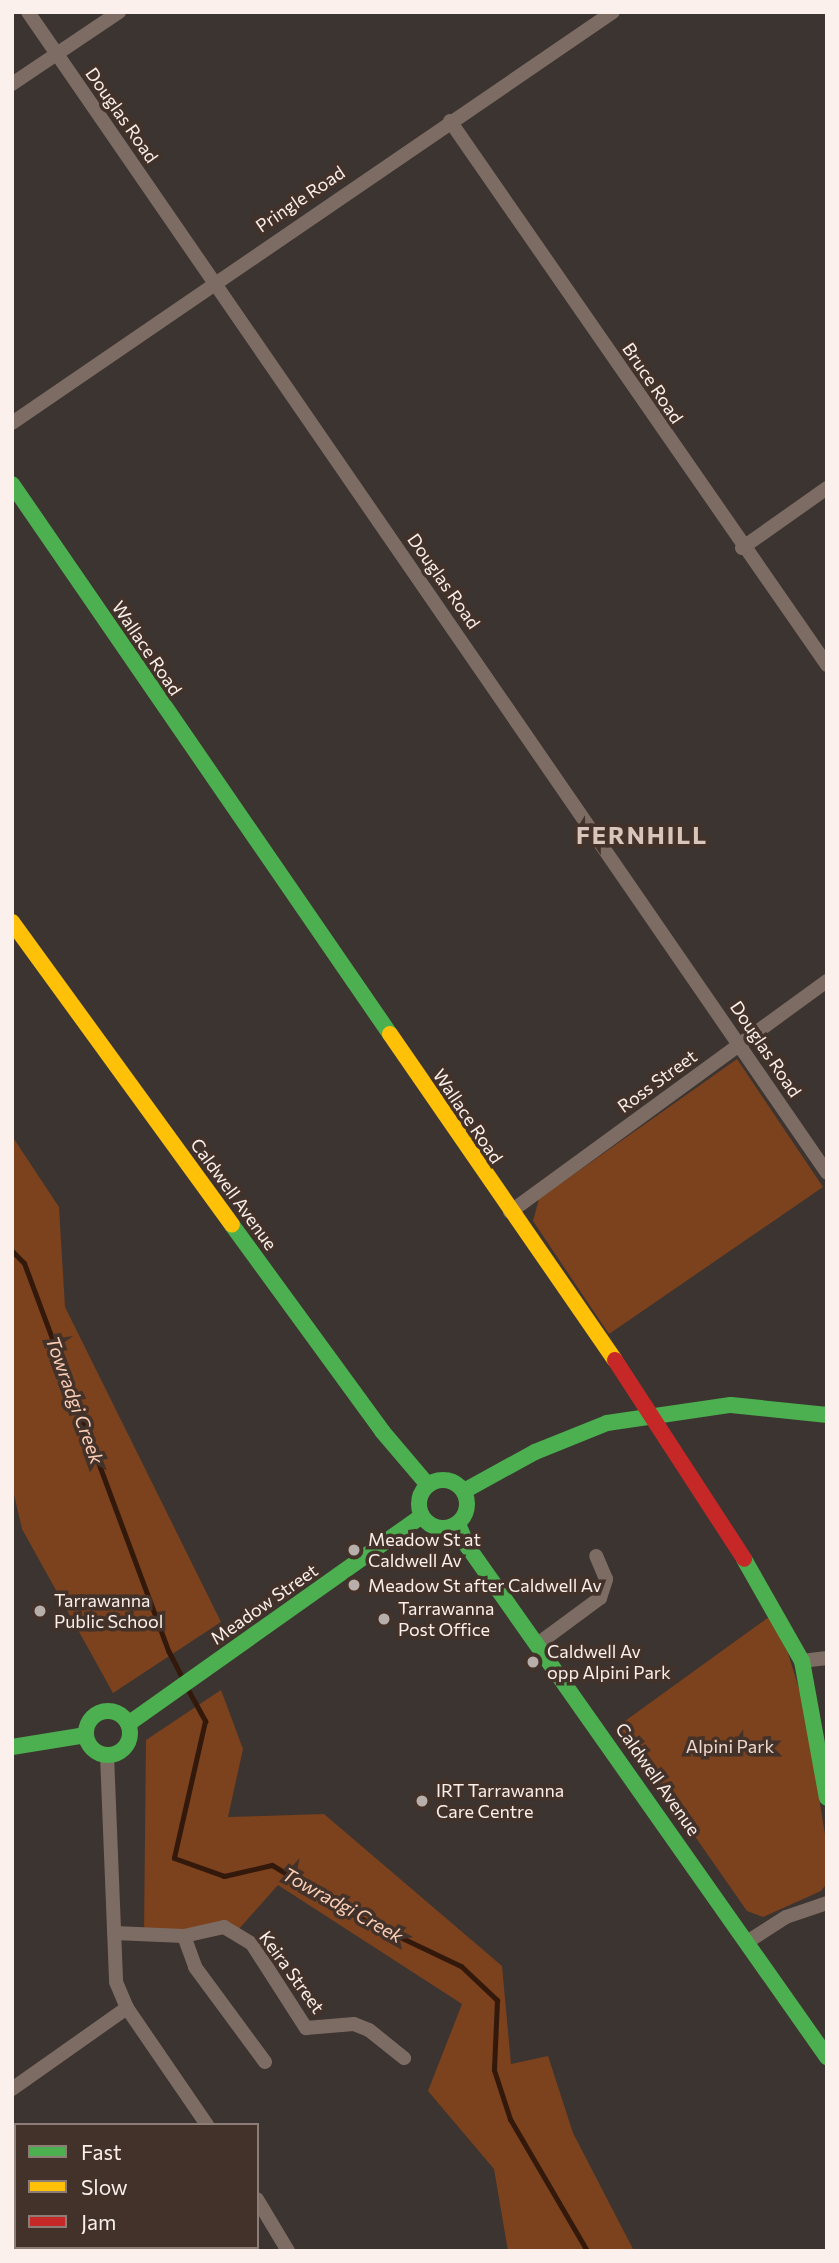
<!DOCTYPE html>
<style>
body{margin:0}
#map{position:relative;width:839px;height:2263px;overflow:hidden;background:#3c3430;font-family:Commissioner,sans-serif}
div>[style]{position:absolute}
.green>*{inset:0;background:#7c411d}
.stream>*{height:5px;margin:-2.5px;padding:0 2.5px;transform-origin:2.5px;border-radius:2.5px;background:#32190b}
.street>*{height:14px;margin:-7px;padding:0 7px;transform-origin:7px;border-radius:7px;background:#7d6c63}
.fast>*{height:16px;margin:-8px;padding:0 8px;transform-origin:8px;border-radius:8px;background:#4caf50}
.fast>.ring{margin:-8px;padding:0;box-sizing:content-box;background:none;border:16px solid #4caf50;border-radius:50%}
.slow>*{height:16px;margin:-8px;padding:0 8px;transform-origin:8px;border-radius:8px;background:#ffc107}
.jam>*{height:16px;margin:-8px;padding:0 8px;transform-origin:8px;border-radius:8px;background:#c62828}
.dots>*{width:19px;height:19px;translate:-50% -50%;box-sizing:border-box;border:4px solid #42322a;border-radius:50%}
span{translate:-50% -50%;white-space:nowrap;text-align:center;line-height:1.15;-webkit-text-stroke:7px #42322a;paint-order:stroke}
.street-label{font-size:18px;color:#fbf0eb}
.poi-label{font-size:18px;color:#fbf0eb}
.left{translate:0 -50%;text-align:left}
.park-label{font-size:18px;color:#f1d9cd}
.water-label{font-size:19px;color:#fdcfb7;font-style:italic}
.district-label{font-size:24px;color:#dac5bb;font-weight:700;letter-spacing:2px}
.frame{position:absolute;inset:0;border:14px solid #fbf0eb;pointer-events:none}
.legend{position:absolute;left:14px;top:2123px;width:245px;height:126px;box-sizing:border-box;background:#42322a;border:2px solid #8c7e77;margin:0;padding:9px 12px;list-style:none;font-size:21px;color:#fbf0eb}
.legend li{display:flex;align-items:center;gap:14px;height:35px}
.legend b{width:35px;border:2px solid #8c7e77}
</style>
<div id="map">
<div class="green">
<div style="clip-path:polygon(737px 1059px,823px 1187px,609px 1334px,533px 1221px,539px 1199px)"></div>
<div style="clip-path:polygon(12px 1136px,59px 1207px,65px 1307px,221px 1622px,113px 1693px,22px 1529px,12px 1486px)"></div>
<div style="clip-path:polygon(769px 1617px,788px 1653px,804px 1705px,827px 1847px,827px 1883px,821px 1891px,763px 1917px,747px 1911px,618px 1726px)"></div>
<div style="clip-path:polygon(221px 1690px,243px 1749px,228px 1817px,324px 1814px,502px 1966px,511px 2064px,548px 2056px,573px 2133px,634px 2251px,508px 2251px,494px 2169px,428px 2091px,462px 2004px,278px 1885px,238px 1930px,144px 1934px,146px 1740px)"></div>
</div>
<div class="stream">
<div style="left:12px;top:1251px;width:17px;rotate:45deg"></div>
<div style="left:24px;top:1263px;width:415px;rotate:69.6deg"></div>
<div style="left:169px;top:1652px;width:30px;rotate:63deg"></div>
<div style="left:187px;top:1688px;width:38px;rotate:61deg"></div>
<div style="left:205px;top:1721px;width:140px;rotate:102.8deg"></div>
<div style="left:174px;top:1858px;width:53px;rotate:19.8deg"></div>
<div style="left:224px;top:1876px;width:49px;rotate:-12.9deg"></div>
<div style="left:272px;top:1865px;width:98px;rotate:31.3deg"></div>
<div style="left:356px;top:1916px;width:116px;rotate:25.5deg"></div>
<div style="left:461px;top:1966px;width:50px;rotate:43.4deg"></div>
<div style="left:497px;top:2000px;width:70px;rotate:92.5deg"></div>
<div style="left:494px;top:2070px;width:52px;rotate:71.9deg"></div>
<div style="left:510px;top:2119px;width:153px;rotate:59.7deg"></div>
</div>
<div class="street">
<div style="left:28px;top:12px;width:1409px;rotate:55.46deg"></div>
<div style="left:12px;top:84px;width:129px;rotate:-33.9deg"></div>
<div style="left:450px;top:121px;width:662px;rotate:55.28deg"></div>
<div style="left:12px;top:423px;width:728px;rotate:-34.37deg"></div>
<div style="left:742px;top:548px;width:104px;rotate:-35.2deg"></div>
<div style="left:510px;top:1212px;width:392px;rotate:-36.1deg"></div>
<div style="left:539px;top:1643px;width:76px;rotate:-36.4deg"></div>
<div style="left:600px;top:1598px;width:20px;rotate:-72deg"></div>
<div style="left:606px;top:1579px;width:25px;rotate:-113deg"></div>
<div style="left:802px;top:1661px;width:25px;rotate:-7deg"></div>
<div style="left:107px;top:1755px;width:227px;rotate:87.7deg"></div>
<div style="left:116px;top:1982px;width:28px;rotate:67deg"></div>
<div style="left:127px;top:2008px;width:142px;rotate:55.6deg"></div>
<div style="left:114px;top:1933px;width:70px;rotate:2.5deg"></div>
<div style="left:184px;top:1936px;width:41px;rotate:-12.7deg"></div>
<div style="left:224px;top:1927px;width:33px;rotate:31deg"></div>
<div style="left:252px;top:1944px;width:100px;rotate:57.3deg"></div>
<div style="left:306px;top:2028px;width:48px;rotate:-4.8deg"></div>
<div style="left:354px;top:2024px;width:16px;rotate:22deg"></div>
<div style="left:369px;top:2030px;width:45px;rotate:38.7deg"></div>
<div style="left:184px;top:1936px;width:33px;rotate:70deg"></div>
<div style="left:195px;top:1967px;width:118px;rotate:53.6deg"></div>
<div style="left:747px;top:1942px;width:46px;rotate:-32.7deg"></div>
<div style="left:786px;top:1917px;width:43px;rotate:-18.9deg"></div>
<div style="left:12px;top:2089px;width:141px;rotate:-35.2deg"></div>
<div style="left:257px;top:2199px;width:61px;rotate:59.2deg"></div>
</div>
<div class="fast">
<div style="left:12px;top:484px;width:667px;rotate:55.5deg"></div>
<div style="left:232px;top:1225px;width:255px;rotate:53.9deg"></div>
<div style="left:382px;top:1431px;width:71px;rotate:49.6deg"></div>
<div class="ring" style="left:419px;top:1480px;width:32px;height:32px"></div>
<div style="left:464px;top:1491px;width:81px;rotate:-28.8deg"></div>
<div style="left:535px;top:1452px;width:78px;rotate:-21.9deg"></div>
<div style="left:607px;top:1423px;width:125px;rotate:-8.3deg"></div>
<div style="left:731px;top:1405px;width:97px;rotate:5.9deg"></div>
<div style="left:458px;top:1524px;width:25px;rotate:67deg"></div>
<div style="left:468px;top:1547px;width:624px;rotate:54.86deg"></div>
<div style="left:744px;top:1559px;width:117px;rotate:60.4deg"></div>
<div style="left:802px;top:1661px;width:139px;rotate:79.7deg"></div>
<div class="ring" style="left:86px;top:1711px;width:28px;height:28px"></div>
<div style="left:128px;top:1724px;width:360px;rotate:-35.3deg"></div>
<div style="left:12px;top:1747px;width:75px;rotate:-9.2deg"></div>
</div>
<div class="slow">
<div style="left:12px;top:922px;width:374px;rotate:54deg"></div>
<div style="left:390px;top:1034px;width:396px;rotate:55.4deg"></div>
</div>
<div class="jam">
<div style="left:615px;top:1360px;width:237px;rotate:57deg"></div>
</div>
<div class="dots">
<div style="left:354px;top:1550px;background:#b8aeaa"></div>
<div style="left:354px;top:1585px;background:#b8aeaa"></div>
<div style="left:40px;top:1611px;background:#b8aeaa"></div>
<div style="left:384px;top:1619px;background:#b8aeaa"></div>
<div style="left:533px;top:1662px;background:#b8aeaa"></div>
<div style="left:422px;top:1801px;background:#b8aeaa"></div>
</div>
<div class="street-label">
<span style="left:122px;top:115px;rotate:55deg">Douglas Road</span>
<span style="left:300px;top:199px;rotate:-34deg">Pringle Road</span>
<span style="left:653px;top:383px;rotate:56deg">Bruce Road</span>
<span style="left:444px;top:581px;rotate:55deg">Douglas Road</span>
<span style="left:147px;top:648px;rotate:56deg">Wallace Road</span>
<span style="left:766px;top:1049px;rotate:56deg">Douglas Road</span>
<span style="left:657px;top:1081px;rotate:-36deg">Ross Street</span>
<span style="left:468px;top:1116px;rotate:56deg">Wallace Road</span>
<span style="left:234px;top:1194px;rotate:54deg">Caldwell Avenue</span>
<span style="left:264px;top:1604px;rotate:-35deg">Meadow Street</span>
<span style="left:658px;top:1779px;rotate:55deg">Caldwell Avenue</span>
<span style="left:292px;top:1972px;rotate:54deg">Keira Street</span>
</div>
<div class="poi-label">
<span class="left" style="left:368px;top:1550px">Meadow St at<br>Caldwell Av</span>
<span class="left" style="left:368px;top:1585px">Meadow St after Caldwell Av</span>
<span class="left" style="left:54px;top:1611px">Tarrawanna<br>Public School</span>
<span class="left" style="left:398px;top:1619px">Tarrawanna<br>Post Office</span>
<span class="left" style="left:547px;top:1662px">Caldwell Av<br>opp Alpini Park</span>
<span class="left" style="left:436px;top:1801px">IRT Tarrawanna<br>Care Centre</span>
</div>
<div class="park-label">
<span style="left:730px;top:1746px">Alpini Park</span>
</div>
<div class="water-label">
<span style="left:75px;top:1400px;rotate:70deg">Towradgi Creek</span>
<span style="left:343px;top:1905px;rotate:29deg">Towradgi Creek</span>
</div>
<div class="district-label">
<span style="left:642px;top:835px">FERNHILL</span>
</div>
<div class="frame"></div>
<ul class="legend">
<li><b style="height:9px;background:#4caf50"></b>Fast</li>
<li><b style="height:9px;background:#ffc107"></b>Slow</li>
<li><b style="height:9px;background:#c62828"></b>Jam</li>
</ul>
</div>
